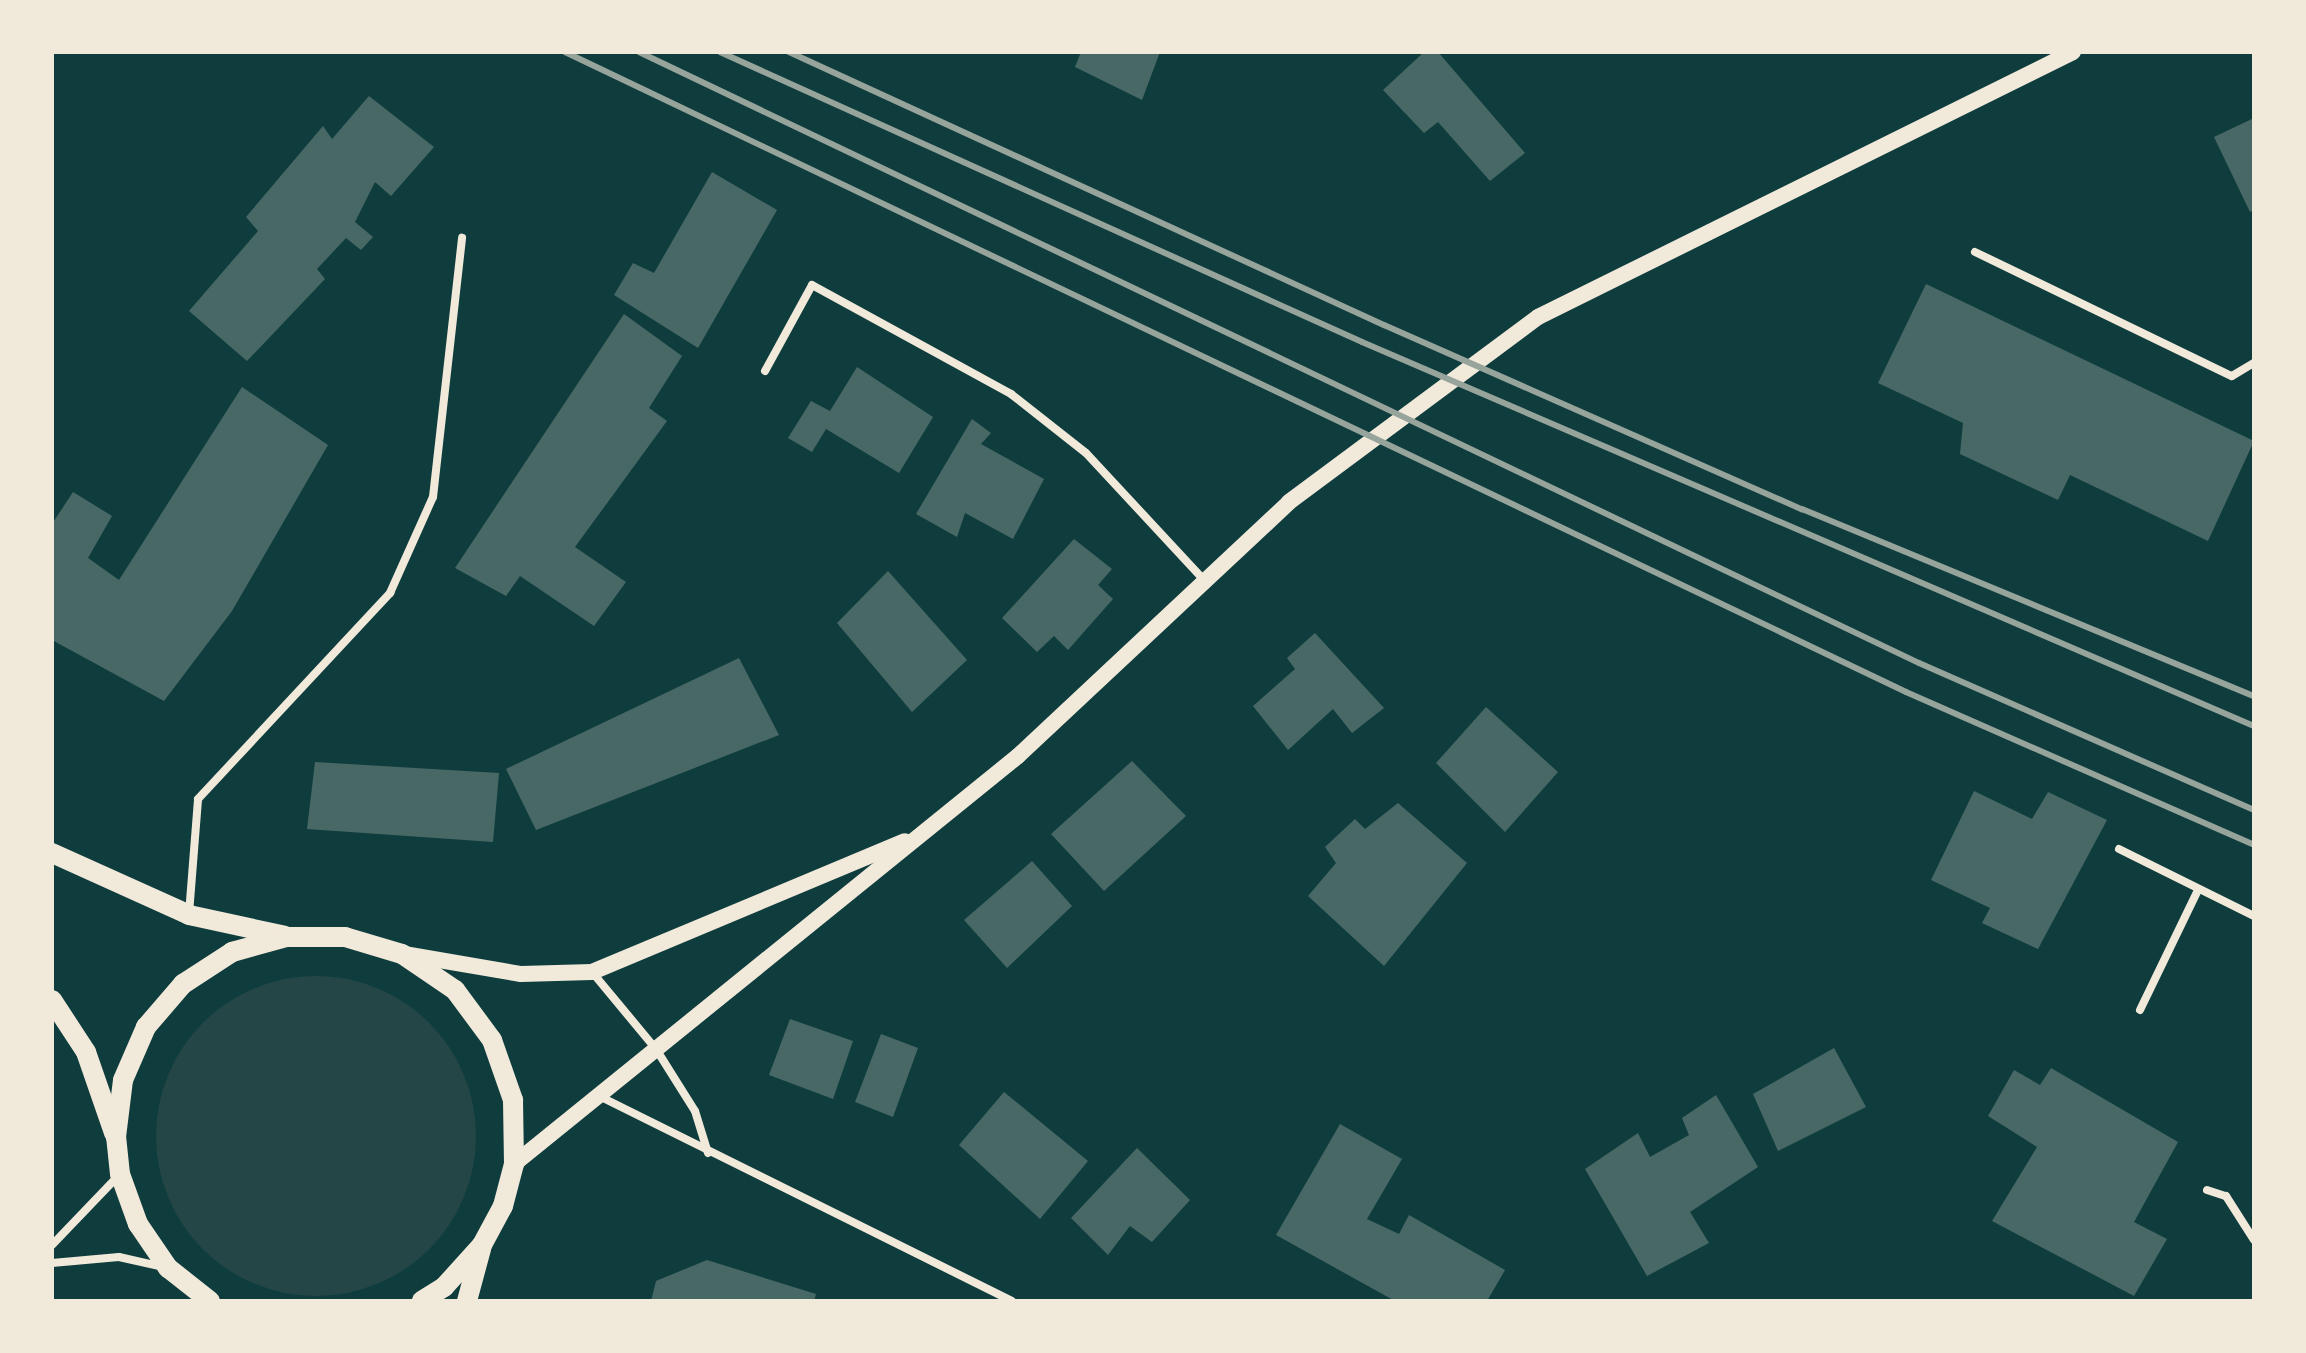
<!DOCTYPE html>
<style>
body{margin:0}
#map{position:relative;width:2306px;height:1353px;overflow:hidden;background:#0f3d3e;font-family:"PT Serif",serif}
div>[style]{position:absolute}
.green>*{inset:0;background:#244646}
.round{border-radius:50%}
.building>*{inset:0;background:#486865}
.minor>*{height:8px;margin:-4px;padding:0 4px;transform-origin:4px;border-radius:4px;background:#f1e9da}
.secondary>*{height:16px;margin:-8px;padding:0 8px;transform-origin:8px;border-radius:8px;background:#f1e9da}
.primary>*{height:20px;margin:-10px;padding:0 10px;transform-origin:10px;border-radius:10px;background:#f1e9da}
.rail>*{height:6px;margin:-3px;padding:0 3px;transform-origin:3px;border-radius:3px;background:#97a49c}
span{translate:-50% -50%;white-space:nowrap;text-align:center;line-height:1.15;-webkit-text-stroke:6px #f1e9da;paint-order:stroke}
.frame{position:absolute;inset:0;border:54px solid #f1e9da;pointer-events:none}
</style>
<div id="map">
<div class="green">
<div class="round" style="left:156px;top:976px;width:320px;height:320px"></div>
</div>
<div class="building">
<div style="clip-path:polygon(1081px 52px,1160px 52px,1142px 100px,1075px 67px)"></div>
<div style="clip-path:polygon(1424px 52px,1438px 52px,1525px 153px,1490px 181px,1438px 122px,1424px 133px,1383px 90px)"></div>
<div style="clip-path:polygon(369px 96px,434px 147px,391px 196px,375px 182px,355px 222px,373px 237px,361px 250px,346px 238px,317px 269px,325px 279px,247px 361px,189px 311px,258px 231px,246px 217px,323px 126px,332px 139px)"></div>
<div style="clip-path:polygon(2254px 118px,2254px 210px,2250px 212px,2214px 137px)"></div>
<div style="clip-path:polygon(712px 172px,777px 210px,698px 348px,614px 295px,633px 263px,654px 273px)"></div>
<div style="clip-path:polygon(1926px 284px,2254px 441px,2208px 541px,2070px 475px,2058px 500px,1960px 454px,1963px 423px,1878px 383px)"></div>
<div style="clip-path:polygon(624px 314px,682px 356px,649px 408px,667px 421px,575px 547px,626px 582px,594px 626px,520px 576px,506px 596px,455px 568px)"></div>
<div style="clip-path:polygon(857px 367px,933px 417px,899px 473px,826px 429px,812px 452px,788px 438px,811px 401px,830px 411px)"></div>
<div style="clip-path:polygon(242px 387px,328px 445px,232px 611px,164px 701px,52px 640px,52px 524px,73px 492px,112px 516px,88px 558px,119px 580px)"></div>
<div style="clip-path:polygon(972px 419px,991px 433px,981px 444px,1044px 479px,1013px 539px,965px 513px,957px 537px,916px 514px)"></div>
<div style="clip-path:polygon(1074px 539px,1112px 569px,1098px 585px,1113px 599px,1068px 650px,1054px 636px,1037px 652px,1002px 618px)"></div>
<div style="clip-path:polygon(888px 571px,967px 660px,912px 712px,837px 623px)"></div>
<div style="clip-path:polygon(1315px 633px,1384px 708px,1352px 733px,1333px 709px,1288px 750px,1253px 706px,1295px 669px,1287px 658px)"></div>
<div style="clip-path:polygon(739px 658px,779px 735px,536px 830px,506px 769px)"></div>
<div style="clip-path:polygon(1486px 707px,1558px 772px,1505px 832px,1436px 763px)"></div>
<div style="clip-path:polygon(1132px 761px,1186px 816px,1104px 891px,1051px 834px)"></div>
<div style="clip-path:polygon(315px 762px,499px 773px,493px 842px,307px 829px)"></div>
<div style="clip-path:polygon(1974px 791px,2032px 819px,2048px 792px,2107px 820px,2038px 949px,1982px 923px,1990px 908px,1931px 880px)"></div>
<div style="clip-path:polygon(1398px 803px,1467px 863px,1384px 966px,1308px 896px,1336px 863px,1325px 847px,1355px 819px,1365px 829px)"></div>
<div style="clip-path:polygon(1032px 861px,1072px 906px,1007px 968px,964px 920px)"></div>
<div style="clip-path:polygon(790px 1019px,853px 1041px,833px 1099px,769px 1075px)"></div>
<div style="clip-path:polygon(881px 1034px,918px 1048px,893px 1117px,855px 1102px)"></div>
<div style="clip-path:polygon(1834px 1048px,1866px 1107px,1778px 1151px,1753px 1094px)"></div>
<div style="clip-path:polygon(2051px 1068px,2178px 1142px,2134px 1222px,2167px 1239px,2134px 1296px,1992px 1221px,2037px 1147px,1988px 1116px,2014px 1070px,2040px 1085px)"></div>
<div style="clip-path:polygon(1004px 1092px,1088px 1161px,1040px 1219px,959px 1145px)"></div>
<div style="clip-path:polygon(1716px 1095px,1758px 1167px,1690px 1212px,1709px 1243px,1647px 1276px,1585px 1169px,1638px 1133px,1650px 1157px,1689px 1135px,1682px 1118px)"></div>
<div style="clip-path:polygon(1340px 1124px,1402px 1159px,1367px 1219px,1399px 1234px,1409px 1215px,1505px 1270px,1487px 1301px,1395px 1301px,1276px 1235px)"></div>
<div style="clip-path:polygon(1137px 1148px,1190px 1200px,1152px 1242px,1130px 1226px,1108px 1255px,1071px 1218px)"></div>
<div style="clip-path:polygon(707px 1260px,816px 1294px,814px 1301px,651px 1301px,656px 1281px)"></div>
</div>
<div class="minor">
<div style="left:1975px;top:252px;width:285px;rotate:25.8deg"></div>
<div style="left:2232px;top:376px;width:26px;rotate:-31deg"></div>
<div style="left:765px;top:371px;width:98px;rotate:-61.3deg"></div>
<div style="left:812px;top:285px;width:227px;rotate:28.7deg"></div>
<div style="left:1011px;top:394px;width:95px;rotate:38.2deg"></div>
<div style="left:1086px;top:453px;width:175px;rotate:47.1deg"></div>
<div style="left:2119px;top:849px;width:151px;rotate:26.4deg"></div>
<div style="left:189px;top:914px;width:115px;rotate:-85.5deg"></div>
<div style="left:198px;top:799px;width:282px;rotate:-47deg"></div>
<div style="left:390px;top:593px;width:105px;rotate:-65.9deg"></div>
<div style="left:433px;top:497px;width:261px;rotate:-83.6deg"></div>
<div style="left:592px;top:972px;width:100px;rotate:50.3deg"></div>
<div style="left:656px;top:1049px;width:73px;rotate:57.8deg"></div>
<div style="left:695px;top:1111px;width:44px;rotate:72.8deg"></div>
<div style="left:2140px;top:1010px;width:133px;rotate:-64.2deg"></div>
<div style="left:597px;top:1095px;width:463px;rotate:26.4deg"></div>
<div style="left:2207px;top:1190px;width:20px;rotate:18deg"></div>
<div style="left:2226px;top:1196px;width:52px;rotate:57.5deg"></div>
<div style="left:52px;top:1245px;width:98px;rotate:-46.2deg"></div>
<div style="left:52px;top:1263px;width:67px;rotate:-5.1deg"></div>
<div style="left:119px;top:1257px;width:45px;rotate:12.8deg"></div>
</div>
<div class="secondary">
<div style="left:404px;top:954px;width:119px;rotate:9.7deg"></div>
<div style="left:521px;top:974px;width:71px;rotate:-1.6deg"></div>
<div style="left:592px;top:972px;width:339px;rotate:-22.7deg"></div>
<div style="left:514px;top:1164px;width:648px;rotate:-38.99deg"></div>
<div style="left:1018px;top:756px;width:371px;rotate:-43.1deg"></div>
<div style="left:1289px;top:502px;width:310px;rotate:-36.6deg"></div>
<div style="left:1538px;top:317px;width:597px;rotate:-26.35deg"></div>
</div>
<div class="primary">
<div style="left:52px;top:853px;width:150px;rotate:24.3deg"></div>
<div style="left:189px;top:915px;width:98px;rotate:12.3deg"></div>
<div style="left:52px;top:1000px;width:62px;rotate:56.8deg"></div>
<div style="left:86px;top:1052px;width:86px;rotate:70.9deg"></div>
<div style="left:210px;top:1301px;width:53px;rotate:-141.8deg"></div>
<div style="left:168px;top:1268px;width:53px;rotate:-124.3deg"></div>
<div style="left:138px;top:1224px;width:53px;rotate:-109.8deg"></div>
<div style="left:120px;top:1174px;width:37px;rotate:-96deg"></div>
<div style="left:116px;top:1137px;width:57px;rotate:-83deg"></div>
<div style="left:123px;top:1080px;width:58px;rotate:-66.5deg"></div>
<div style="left:146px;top:1027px;width:57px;rotate:-49.3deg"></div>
<div style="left:183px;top:984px;width:59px;rotate:-33.1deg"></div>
<div style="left:232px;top:952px;width:56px;rotate:-15.5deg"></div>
<div style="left:286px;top:937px;width:59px"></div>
<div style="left:345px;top:937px;width:59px;rotate:16.6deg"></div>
<div style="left:402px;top:954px;width:64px;rotate:34.2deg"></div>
<div style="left:455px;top:990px;width:62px;rotate:53.5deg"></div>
<div style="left:492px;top:1040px;width:64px;rotate:70.7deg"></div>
<div style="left:513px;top:1100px;width:64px;rotate:89.1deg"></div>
<div style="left:514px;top:1164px;width:43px;rotate:104.7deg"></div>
<div style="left:503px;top:1206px;width:44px;rotate:118.3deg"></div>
<div style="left:482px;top:1245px;width:57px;rotate:132.1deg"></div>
<div style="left:444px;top:1287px;width:26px;rotate:148deg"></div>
<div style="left:467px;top:1301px;width:54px;rotate:-74.9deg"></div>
</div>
<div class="rail">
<div style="left:565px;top:52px;width:1486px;rotate:25.51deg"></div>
<div style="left:1906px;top:692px;width:380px;rotate:23.7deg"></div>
<div style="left:639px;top:52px;width:1418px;rotate:25.52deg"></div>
<div style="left:1919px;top:663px;width:366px;rotate:23.7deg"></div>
<div style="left:720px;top:52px;width:704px;rotate:24.31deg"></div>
<div style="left:1362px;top:342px;width:971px;rotate:23.29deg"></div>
<div style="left:789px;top:52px;width:655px;rotate:24.65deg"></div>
<div style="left:1384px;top:325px;width:457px;rotate:23.8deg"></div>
<div style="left:1802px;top:509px;width:489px;rotate:22.5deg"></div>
</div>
<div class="frame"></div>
</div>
